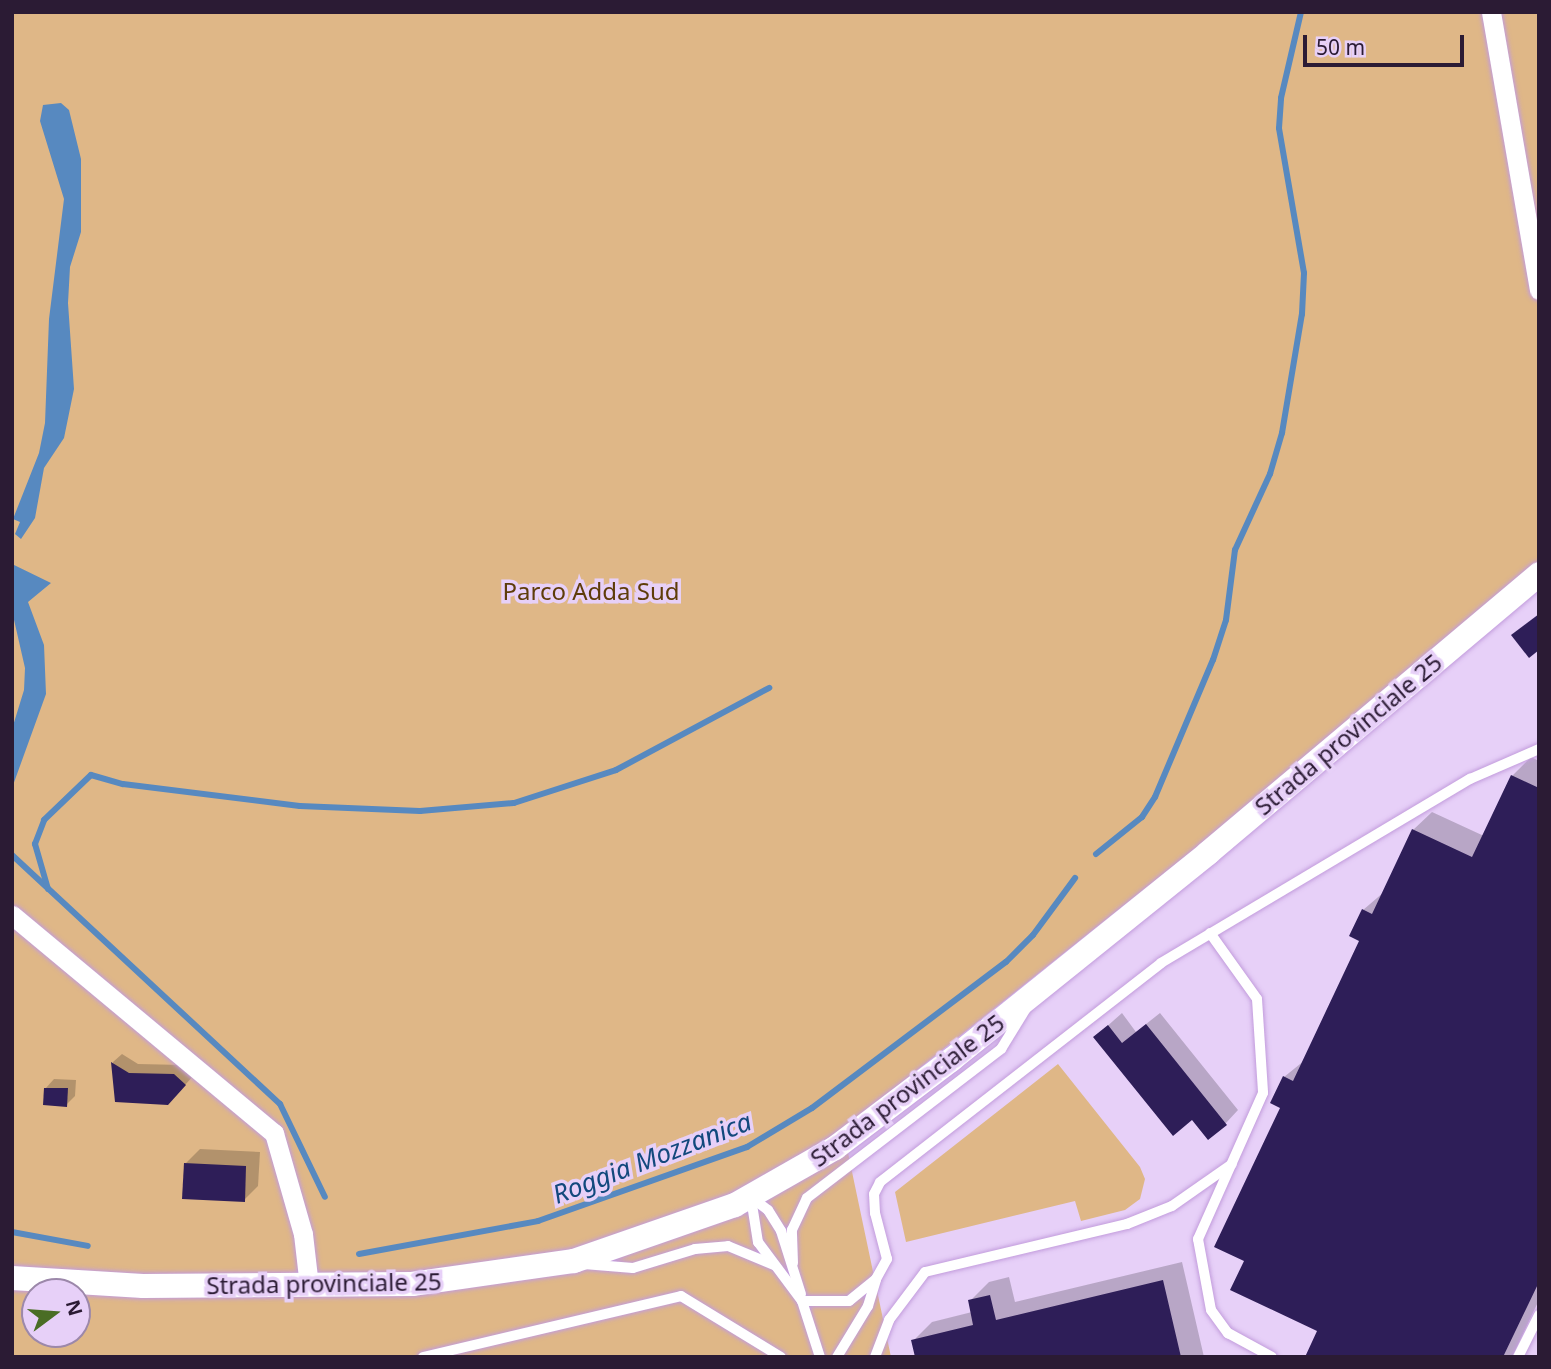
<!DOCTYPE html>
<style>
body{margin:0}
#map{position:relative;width:1551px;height:1369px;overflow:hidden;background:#e7d0f8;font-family:"Noto Sans",sans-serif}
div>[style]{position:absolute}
.green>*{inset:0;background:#dfb787}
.water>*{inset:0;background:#5789c0}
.shadow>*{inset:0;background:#0003}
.stream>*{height:6px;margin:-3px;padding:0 3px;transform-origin:3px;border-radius:3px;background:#5789c0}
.building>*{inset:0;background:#2e1e58}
.roads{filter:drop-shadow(0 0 2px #c29cdc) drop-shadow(0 0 2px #c29cdc)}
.service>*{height:10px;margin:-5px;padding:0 5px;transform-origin:5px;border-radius:5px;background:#fff}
.minor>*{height:19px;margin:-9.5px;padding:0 9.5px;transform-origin:9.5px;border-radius:9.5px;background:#fff}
.tertiary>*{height:24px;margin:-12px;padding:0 12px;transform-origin:12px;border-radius:12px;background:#fff}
span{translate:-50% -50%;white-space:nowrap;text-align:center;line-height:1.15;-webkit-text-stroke:7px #e7d0f8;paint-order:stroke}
.park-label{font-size:24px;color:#5e3c09}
.street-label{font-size:24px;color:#2b1b34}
.water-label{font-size:26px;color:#12497d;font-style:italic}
.frame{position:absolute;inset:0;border:14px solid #2b1b34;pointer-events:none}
.north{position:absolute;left:21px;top:1278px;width:70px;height:70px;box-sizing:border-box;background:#e7d0f8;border:2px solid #9c88aa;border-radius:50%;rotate:74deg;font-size:19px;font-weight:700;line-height:28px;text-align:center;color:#2b1b34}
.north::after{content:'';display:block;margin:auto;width:24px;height:32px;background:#4a6d25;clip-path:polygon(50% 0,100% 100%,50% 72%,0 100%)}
.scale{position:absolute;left:1303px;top:35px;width:161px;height:32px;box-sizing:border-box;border:4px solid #2b1b34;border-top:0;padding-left:9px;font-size:21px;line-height:24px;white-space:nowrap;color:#2b1b34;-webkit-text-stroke:5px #e7d0f8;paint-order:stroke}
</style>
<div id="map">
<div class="green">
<div style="clip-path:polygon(evenodd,12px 12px,1539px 12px,1539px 564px,1206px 840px,843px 1129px,891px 1357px,12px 1357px,12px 12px,35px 1292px,77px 1292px,77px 1334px,35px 1334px,35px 1292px)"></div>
<div style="clip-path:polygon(1058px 1064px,1140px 1167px,1145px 1179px,1140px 1199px,1125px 1210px,1081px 1221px,1075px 1201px,906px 1242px,895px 1192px)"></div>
</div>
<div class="water">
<div style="clip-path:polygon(61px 103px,69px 110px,81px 159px,81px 232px,70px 267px,68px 303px,74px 389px,64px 438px,44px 468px,35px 518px,21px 539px,15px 534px,20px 522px,13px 519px,39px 453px,45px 423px,49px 319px,64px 199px,40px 121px,43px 105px)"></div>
<div style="clip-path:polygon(12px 564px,51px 583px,28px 602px,44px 645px,46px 694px,12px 788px,12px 729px,24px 690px,25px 668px,12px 611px)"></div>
</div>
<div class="shadow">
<div style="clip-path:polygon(1531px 757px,1539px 761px,1539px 1300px,1512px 1357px,1307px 1357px,1320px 1331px,1247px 1260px,1283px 1107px,1284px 1077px,1305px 1060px,1361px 940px,1363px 910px,1384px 892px,1413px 830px,1432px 812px,1484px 836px,1512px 776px)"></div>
<div style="clip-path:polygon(1122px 1013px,1136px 1032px,1160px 1013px,1238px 1110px,1226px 1123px,1192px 1118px,1095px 1037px)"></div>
<div style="clip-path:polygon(122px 1054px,138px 1064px,183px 1065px,194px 1075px,177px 1094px,117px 1101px,113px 1062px)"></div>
<div style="clip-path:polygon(54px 1079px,76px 1080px,75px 1096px,66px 1105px,45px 1089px)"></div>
<div style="clip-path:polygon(200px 1149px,260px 1152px,258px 1186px,244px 1200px,186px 1163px)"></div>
<div style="clip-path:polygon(1182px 1262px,1204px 1357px,916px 1357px,913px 1341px,932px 1322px,972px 1312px,970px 1301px,989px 1282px,1009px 1277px,1015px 1302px)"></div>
</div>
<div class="stream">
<div style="left:1096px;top:854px;width:59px;rotate:-38.8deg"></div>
<div style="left:1142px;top:817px;width:24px;rotate:-57deg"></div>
<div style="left:1155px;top:797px;width:149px;rotate:-67.1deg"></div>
<div style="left:1213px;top:660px;width:42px;rotate:-72deg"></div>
<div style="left:1226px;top:620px;width:71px;rotate:-82.7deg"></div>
<div style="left:1235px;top:550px;width:84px;rotate:-65.3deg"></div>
<div style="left:1270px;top:474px;width:43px;rotate:-73.7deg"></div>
<div style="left:1282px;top:433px;width:121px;rotate:-80.5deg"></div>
<div style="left:1302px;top:314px;width:41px;rotate:-87.2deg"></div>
<div style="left:1304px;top:273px;width:147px;rotate:-99.8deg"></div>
<div style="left:1279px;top:128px;width:30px;rotate:-86deg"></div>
<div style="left:1281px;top:98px;width:88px;rotate:-76.9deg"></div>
<div style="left:12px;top:855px;width:366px;rotate:42.9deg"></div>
<div style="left:280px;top:1104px;width:103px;rotate:64.2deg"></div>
<div style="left:48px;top:889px;width:47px;rotate:-106.1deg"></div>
<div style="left:35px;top:844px;width:26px;rotate:-69deg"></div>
<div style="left:44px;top:820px;width:65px;rotate:-43.8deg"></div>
<div style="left:91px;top:775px;width:33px;rotate:16deg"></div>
<div style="left:123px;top:784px;width:178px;rotate:7.1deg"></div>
<div style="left:300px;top:806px;width:120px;rotate:2.4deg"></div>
<div style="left:420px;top:811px;width:94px;rotate:-4.9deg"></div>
<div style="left:514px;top:803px;width:107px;rotate:-17.9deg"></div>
<div style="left:616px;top:770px;width:174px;rotate:-28.2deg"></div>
<div style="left:12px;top:1232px;width:77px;rotate:10.4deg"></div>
<div style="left:359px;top:1254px;width:182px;rotate:-10.4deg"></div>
<div style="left:538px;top:1221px;width:222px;rotate:-19.5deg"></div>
<div style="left:747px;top:1147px;width:76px;rotate:-31deg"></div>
<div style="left:812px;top:1108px;width:243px;rotate:-37deg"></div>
<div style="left:1006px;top:962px;width:38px;rotate:-45deg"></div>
<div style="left:1033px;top:935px;width:71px;rotate:-53.6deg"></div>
</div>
<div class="building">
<div style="clip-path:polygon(1539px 614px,1539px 650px,1529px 658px,1511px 635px)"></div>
<div style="clip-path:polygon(1511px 775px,1539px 788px,1539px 1282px,1503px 1357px,1305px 1357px,1317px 1331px,1230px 1290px,1244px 1261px,1214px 1247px,1280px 1108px,1270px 1103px,1283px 1076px,1293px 1081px,1359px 941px,1349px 936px,1362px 909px,1372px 914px,1412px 829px,1472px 857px)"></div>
<div style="clip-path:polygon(1146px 1024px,1227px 1125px,1208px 1140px,1192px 1120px,1173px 1136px,1093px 1037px,1108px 1025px,1122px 1043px)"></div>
<div style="clip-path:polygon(111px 1062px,129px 1073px,174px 1074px,186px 1085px,168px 1105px,115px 1102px)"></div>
<div style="clip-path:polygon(44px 1088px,68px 1088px,67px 1107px,43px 1105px)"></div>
<div style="clip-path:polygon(184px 1163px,246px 1166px,245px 1202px,182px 1199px)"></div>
<div style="clip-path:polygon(1163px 1280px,1181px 1357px,915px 1357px,911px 1340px,973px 1325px,968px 1300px,990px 1295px,996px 1320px)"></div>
</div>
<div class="roads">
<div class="service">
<div style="left:1210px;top:933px;width:81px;rotate:54.5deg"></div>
<div style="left:1257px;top:999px;width:94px;rotate:86.3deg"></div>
<div style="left:1263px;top:1093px;width:160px;rotate:114deg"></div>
<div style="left:1198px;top:1239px;width:72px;rotate:79.6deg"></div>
<div style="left:1211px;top:1310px;width:29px;rotate:54deg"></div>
<div style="left:1228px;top:1333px;width:50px;rotate:28.6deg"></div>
<div style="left:751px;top:1198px;width:45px;rotate:81deg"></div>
<div style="left:758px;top:1242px;width:74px;rotate:53.3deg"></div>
<div style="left:802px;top:1301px;width:59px;rotate:72.2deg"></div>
<div style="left:752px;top:1198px;width:20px;rotate:37deg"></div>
<div style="left:768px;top:1210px;width:25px;rotate:58deg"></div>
<div style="left:781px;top:1231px;width:66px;rotate:72.4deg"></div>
<div style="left:793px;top:1263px;width:33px;rotate:-92deg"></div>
<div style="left:792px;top:1230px;width:35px;rotate:-65deg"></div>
<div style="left:807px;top:1198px;width:245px;rotate:-37.5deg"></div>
<div style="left:1001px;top:1049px;width:46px;rotate:-58.4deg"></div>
<div style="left:584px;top:1264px;width:49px;rotate:4.7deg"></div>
<div style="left:633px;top:1268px;width:65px;rotate:-17deg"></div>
<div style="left:695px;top:1249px;width:33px;rotate:-5deg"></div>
<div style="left:728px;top:1246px;width:50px;rotate:22.4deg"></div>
<div style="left:802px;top:1301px;width:47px"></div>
<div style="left:849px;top:1301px;width:35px;rotate:-39deg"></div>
<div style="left:876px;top:1279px;width:23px;rotate:-61deg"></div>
<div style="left:887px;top:1259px;width:48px;rotate:-104.6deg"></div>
<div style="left:875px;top:1213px;width:19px;rotate:-93deg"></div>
<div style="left:874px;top:1194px;width:13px;rotate:-63deg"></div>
<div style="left:880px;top:1182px;width:356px;rotate:-37.9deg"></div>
<div style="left:1161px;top:963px;width:360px;rotate:-30.8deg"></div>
<div style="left:1470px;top:779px;width:75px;rotate:-23.5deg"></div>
<div style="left:423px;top:1357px;width:265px;rotate:-13.3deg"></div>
<div style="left:681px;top:1296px;width:117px;rotate:31.4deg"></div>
<div style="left:837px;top:1357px;width:60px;rotate:-58.7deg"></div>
<div style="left:868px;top:1306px;width:27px;rotate:-73deg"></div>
<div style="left:875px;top:1357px;width:40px;rotate:-69deg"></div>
<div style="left:889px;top:1320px;width:60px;rotate:-53.1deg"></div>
<div style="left:925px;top:1272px;width:208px;rotate:-13.4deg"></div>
<div style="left:1127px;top:1224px;width:48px;rotate:-21.8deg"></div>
<div style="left:1172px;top:1206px;width:73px;rotate:-35deg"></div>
<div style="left:1518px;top:1357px;width:47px;rotate:-63.4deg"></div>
</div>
<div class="minor">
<div style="left:1491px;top:12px;width:282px;rotate:80.2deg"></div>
<div style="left:12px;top:915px;width:341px;rotate:39.8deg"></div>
<div style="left:274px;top:1133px;width:105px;rotate:74deg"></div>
<div style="left:303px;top:1234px;width:52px;rotate:83.4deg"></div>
</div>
<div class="tertiary">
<div style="left:12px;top:1278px;width:131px;rotate:3.5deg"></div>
<div style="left:143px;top:1286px;width:269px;rotate:-0.4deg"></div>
<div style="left:412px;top:1284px;width:164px;rotate:-8.1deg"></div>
<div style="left:574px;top:1261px;width:170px;rotate:-19.2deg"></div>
<div style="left:735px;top:1205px;width:115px;rotate:-29.7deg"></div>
<div style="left:835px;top:1148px;width:146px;rotate:-37.2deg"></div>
<div style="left:951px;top:1060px;width:330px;rotate:-38.8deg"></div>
<div style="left:1208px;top:853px;width:433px;rotate:-40.1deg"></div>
</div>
</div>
<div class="park-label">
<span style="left:591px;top:591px">Parco Adda Sud</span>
</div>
<div class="street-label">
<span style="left:1348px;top:734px;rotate:-40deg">Strada provinciale 25</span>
<span style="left:907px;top:1090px;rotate:-37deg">Strada provinciale 25</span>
<span style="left:324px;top:1283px;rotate:-1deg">Strada provinciale 25</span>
</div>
<div class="water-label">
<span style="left:652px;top:1158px;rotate:-21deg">Roggia Mozzanica</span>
</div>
<div class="frame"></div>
<div class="north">N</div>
<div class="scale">50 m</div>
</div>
